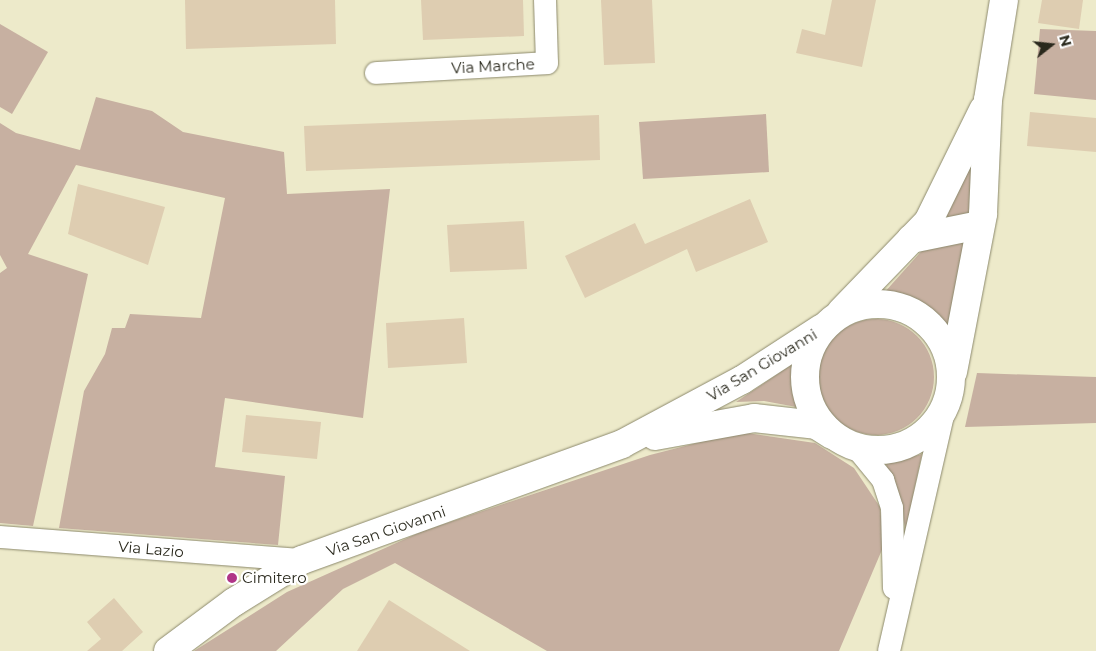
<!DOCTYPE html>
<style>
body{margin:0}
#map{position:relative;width:1096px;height:651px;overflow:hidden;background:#edeaca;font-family:Montserrat,sans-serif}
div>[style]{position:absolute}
.green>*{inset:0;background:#c7b0a1}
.round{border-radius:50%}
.building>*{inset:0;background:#decdb1}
.roads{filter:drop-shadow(0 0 1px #8c896c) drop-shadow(0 0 1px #8c896c)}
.street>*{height:22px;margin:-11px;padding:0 11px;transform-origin:11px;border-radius:11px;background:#fff}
.secondary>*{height:28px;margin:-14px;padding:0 14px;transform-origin:14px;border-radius:14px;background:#fff}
.secondary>.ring{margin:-14px;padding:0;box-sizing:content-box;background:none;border:28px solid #fff;border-radius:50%}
.dots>*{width:14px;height:14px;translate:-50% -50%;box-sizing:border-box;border:2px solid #fff;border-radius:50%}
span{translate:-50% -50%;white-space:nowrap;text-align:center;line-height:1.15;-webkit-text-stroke:4.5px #fff;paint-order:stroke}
.street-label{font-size:15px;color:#2a291d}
.poi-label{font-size:15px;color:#2a291d}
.left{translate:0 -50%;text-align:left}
.north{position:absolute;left:1026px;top:20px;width:50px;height:50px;-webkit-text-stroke:4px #fff;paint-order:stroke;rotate:74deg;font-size:14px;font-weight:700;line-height:20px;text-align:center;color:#2a291d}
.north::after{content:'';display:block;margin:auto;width:18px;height:22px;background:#2a291d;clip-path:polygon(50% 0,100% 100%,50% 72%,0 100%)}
</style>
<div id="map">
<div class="green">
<div style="clip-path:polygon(0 24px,48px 52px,12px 114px,0 107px)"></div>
<div style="clip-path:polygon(1040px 29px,1096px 31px,1096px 100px,1034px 94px)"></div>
<div style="clip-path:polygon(96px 97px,152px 111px,183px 132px,284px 152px,287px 194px,390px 189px,363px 418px,225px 398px,215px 467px,285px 476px,278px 545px,59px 528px,84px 391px,105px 354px,112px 328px,125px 328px,130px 314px,201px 318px,225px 198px,76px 165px,28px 254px,88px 274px,33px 526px,0 523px,0 273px,7px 268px,0 255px,0 123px,16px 133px,80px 150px)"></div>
<div style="clip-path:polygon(766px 114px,769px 172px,643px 179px,639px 122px)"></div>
<div style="clip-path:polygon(980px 140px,969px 216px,936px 221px)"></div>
<div style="clip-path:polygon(965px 236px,951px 338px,939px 319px,921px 304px,883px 294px,927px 245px)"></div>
<div class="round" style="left:818px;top:319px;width:116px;height:116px"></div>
<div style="clip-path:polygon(794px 363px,794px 388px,802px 408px,764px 401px,736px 402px)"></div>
<div style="clip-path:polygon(977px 373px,1096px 377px,1096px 423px,965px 427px)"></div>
<div style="clip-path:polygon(740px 432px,815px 443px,854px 468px,880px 507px,884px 545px,839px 651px,547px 651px,395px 563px,343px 589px,276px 651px,194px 651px,287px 592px,423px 531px,650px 455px)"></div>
<div style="clip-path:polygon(922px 454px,906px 529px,886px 464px)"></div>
</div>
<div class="building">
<div style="clip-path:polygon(185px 0,335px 0,336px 44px,186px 49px)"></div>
<div style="clip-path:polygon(421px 0,523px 0,524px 36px,423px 40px)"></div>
<div style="clip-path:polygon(601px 0,652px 0,655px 63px,604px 65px)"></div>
<div style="clip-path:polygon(832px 0,876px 0,862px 67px,796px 53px,802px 29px,825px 35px)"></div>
<div style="clip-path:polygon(1042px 0,1083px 0,1079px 29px,1038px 23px)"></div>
<div style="clip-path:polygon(1030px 112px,1096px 118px,1096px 152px,1027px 146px)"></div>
<div style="clip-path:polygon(599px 115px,600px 160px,306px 171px,304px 126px)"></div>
<div style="clip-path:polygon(78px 184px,165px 207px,148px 265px,68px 234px)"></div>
<div style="clip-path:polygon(750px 199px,768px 242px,696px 272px,687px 249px,585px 298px,565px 256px,635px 223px,645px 244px)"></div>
<div style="clip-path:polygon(524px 221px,527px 269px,450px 272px,447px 225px)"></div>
<div style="clip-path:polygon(464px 318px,467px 363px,388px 368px,386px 323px)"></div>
<div style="clip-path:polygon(246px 415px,321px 422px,317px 459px,242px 452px)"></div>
<div style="clip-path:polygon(114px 598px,143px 632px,122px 651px,87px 651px,101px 639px,87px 622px)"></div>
<div style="clip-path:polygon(389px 600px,470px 651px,357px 651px)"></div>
</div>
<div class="roads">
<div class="street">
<div style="left:376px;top:73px;width:171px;rotate:-3.3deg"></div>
<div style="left:547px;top:63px;width:63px;rotate:-91.8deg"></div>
<div style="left:856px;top:447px;width:43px;rotate:50.7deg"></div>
<div style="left:883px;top:480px;width:29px;rotate:72deg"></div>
<div style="left:892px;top:508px;width:80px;rotate:88.6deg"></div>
<div style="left:0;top:537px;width:303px;rotate:4.4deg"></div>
<div style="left:889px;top:651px;width:247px;rotate:-77.1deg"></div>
</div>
<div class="secondary">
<div style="left:911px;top:239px;width:70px;rotate:-11.5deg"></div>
<div class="ring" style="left:805px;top:304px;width:118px;height:118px"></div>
<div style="left:841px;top:312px;width:125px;rotate:-46deg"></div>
<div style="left:928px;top:222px;width:125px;rotate:-63.8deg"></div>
<div style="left:953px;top:372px;width:161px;rotate:-79.2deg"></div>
<div style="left:983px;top:214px;width:114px;rotate:-87.5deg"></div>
<div style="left:988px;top:100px;width:101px;rotate:-80.9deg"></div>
<div style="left:655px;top:436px;width:101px;rotate:-10.3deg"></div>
<div style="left:754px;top:418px;width:62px;rotate:6.4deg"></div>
<div style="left:816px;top:425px;width:19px;rotate:32deg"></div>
<div style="left:168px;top:651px;width:82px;rotate:-36.6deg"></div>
<div style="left:234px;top:602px;width:80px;rotate:-31.7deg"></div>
<div style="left:302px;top:560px;width:340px;rotate:-19.9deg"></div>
<div style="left:622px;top:444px;width:136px;rotate:-28.1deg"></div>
<div style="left:742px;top:380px;width:95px;rotate:-33deg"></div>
</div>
</div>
<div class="dots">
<div style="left:232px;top:578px;background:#b03587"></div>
</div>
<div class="street-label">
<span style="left:493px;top:66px;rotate:-3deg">Via Marche</span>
<span style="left:762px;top:365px;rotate:-31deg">Via San Giovanni</span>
<span style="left:386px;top:531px;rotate:-19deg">Via San Giovanni</span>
<span style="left:151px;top:549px;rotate:5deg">Via Lazio</span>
</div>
<div class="poi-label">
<span class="left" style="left:242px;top:578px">Cimitero</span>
</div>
<div class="north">N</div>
</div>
